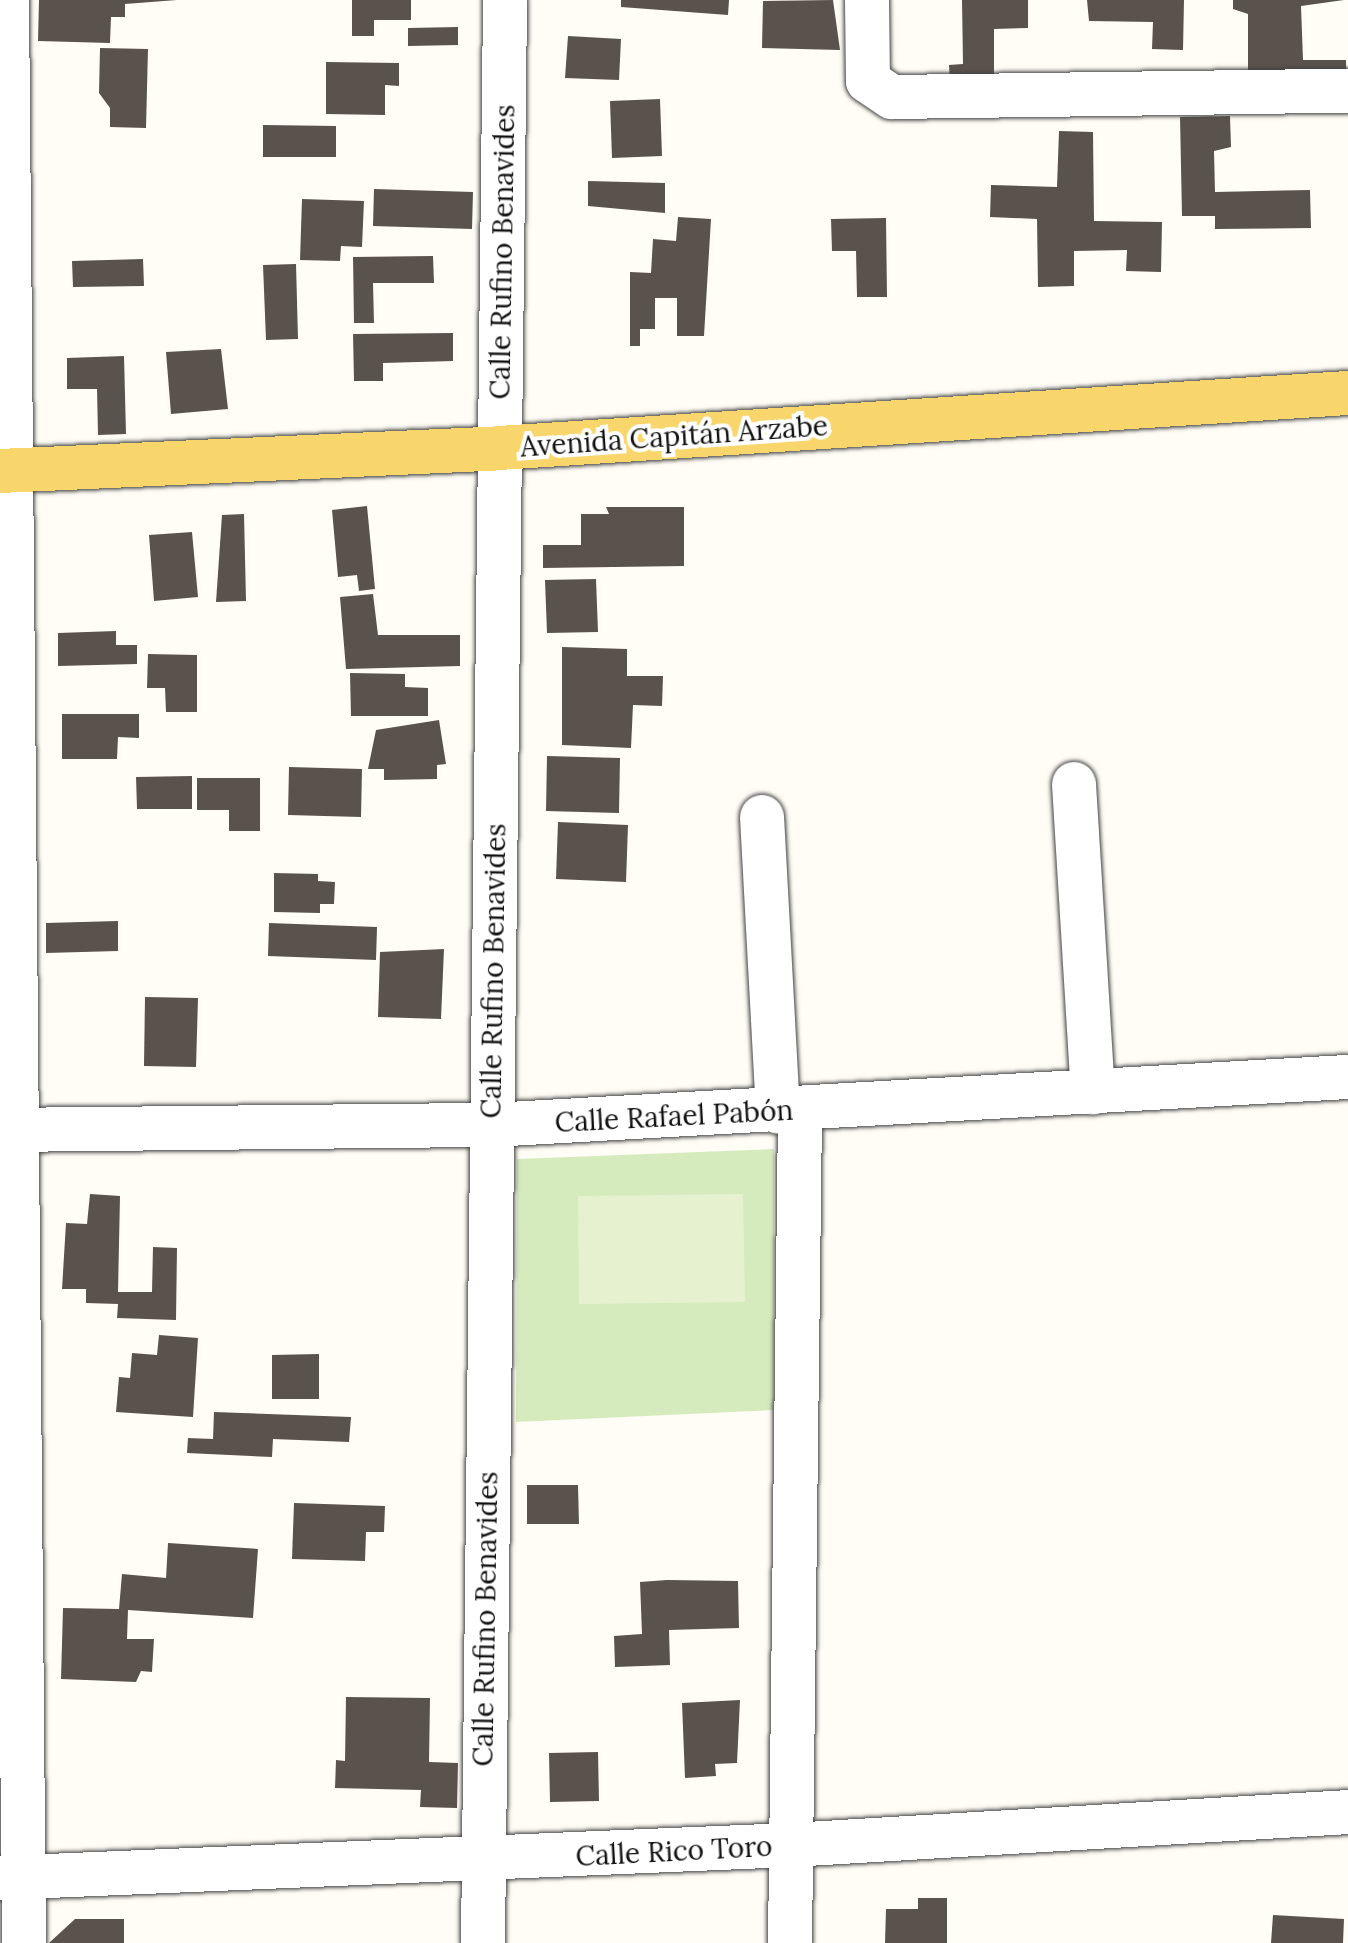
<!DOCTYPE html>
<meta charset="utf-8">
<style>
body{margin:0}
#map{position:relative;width:1348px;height:1943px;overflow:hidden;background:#fffdf5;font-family:Lora,serif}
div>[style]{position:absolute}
.green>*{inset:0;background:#d5ebbd}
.pitch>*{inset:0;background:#e6f2cf}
.building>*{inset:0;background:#5a524d}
.roads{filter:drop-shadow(0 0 2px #444) drop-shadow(0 0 2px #444)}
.minor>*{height:44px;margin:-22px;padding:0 22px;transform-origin:22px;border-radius:22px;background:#fff}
.major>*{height:44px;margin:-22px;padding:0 22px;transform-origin:22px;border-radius:22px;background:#f9d66b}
span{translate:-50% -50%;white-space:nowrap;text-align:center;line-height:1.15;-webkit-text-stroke:8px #fff;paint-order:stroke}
.street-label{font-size:28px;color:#111}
</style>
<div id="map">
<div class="green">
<div style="clip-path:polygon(774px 1149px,774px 1410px,516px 1422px,517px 1159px)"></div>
</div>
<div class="pitch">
<div style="clip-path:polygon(743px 1194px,745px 1302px,579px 1304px,578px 1196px)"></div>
</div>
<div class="building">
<div style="clip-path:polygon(39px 0,177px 0,125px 4px,125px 17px,111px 17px,110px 43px,38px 41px)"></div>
<div style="clip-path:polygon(352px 0,411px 0,411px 20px,374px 20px,374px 36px,352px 36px)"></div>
<div style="clip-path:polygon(621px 0,729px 0,728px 15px,621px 7px)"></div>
<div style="clip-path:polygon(833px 0,840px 50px,762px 48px,763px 1px)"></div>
<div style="clip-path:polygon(962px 0,1028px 0,1028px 28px,994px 29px,994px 82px,950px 82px,949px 65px,963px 64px)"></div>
<div style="clip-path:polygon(1087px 0,1184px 0,1183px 50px,1152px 49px,1153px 22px,1089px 21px)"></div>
<div style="clip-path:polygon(1233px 0,1344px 0,1301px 6px,1303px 60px,1346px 60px,1346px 78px,1248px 72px,1248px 14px,1233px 9px)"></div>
<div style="clip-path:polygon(458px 27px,458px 45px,408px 46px,408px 28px)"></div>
<div style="clip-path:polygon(568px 36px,621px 39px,619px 80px,565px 78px)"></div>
<div style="clip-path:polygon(100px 48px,148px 49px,146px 128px,110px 127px,110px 108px,99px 93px)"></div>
<div style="clip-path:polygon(326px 62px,399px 63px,399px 86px,385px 85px,385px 115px,326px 114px)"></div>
<div style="clip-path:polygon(660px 99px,662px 156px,612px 158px,610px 101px)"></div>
<div style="clip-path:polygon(1230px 116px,1231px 147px,1214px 151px,1215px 192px,1310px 190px,1311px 228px,1215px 229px,1215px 216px,1182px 216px,1180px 117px)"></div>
<div style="clip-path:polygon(263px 125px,336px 126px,336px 157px,263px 157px)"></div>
<div style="clip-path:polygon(1059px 131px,1093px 132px,1094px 221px,1162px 222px,1161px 272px,1126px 271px,1127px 250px,1074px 251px,1074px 286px,1038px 287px,1037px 219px,990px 217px,991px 185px,1057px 187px)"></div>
<div style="clip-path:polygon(588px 181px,665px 183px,665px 213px,588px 206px)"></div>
<div style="clip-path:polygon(374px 189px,473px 192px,472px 229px,373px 226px)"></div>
<div style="clip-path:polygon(302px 199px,364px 201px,362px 247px,341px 246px,340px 261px,300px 260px)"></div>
<div style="clip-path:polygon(678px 217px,711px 219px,704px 336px,677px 336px,677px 298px,655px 298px,655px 329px,640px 329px,640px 346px,630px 346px,630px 272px,651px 273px,653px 239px,676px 241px)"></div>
<div style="clip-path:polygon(886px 218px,887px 297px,857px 297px,856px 251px,832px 251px,831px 219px)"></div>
<div style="clip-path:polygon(433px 256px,434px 283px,373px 283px,374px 323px,354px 323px,353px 257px)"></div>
<div style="clip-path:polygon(143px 259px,144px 286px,73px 287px,72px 261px)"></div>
<div style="clip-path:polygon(296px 264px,298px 339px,266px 340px,263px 265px)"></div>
<div style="clip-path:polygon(453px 333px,453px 361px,383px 363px,383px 381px,354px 381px,353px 334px)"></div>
<div style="clip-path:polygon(221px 349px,228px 409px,171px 414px,166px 352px)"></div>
<div style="clip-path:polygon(124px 356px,126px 434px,98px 435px,97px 389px,67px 389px,67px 358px)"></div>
<div style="clip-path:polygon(367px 506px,375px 589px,359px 591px,357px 575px,338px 577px,332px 510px)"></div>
<div style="clip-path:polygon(606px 507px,684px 507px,684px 566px,543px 568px,543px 545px,581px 545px,581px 514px,609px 514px)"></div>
<div style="clip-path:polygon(244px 514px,246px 601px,216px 602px,222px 515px)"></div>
<div style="clip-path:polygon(192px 532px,198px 597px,154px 601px,149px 535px)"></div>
<div style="clip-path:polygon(596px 579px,598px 632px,547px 633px,545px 580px)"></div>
<div style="clip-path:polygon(373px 594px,378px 635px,460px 635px,460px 666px,346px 669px,340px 597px)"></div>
<div style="clip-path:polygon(116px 631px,116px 645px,137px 645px,137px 664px,58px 666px,58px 633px)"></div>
<div style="clip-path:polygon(562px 647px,627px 649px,627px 676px,663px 676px,662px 706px,633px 705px,631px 748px,562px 745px)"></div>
<div style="clip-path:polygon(148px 654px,197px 655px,197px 712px,166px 712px,165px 688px,147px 688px)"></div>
<div style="clip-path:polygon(350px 673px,405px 674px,405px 687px,428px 688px,428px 716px,351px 716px)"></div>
<div style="clip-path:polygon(62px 714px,139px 714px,139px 738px,118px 737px,117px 759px,62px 759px)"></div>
<div style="clip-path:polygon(439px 720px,446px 764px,437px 765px,437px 779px,384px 780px,384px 769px,368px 769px,376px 730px)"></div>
<div style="clip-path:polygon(547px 756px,620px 758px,619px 813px,546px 811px)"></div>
<div style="clip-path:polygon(289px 767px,362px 769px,361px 817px,288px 815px)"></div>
<div style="clip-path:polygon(192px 776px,192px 809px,137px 809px,136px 777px)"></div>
<div style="clip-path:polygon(197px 778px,260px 778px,260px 831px,229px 831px,229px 810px,197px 810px)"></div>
<div style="clip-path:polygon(558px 822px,628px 825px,626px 882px,556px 879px)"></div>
<div style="clip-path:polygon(274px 873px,318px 874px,318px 881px,335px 882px,334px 904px,320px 904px,320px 913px,274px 912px)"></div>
<div style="clip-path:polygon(118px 921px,118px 951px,46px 953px,46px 923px)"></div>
<div style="clip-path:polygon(269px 923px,377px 927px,376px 960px,268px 956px)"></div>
<div style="clip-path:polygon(444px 949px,441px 1019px,378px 1017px,380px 952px)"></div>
<div style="clip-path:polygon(145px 997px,198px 998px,196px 1067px,144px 1066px)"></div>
<div style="clip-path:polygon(90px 1194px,120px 1196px,118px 1292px,152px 1292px,153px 1247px,177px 1248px,176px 1320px,117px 1318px,118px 1304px,86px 1303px,86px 1289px,62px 1289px,66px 1223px,87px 1224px)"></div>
<div style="clip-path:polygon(159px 1335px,198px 1338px,193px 1417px,116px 1412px,119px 1377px,130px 1378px,132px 1353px,157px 1355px)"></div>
<div style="clip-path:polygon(319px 1354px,319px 1399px,272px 1399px,272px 1355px)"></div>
<div style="clip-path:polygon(214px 1412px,351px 1417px,349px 1442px,273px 1439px,272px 1457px,187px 1453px,188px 1438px,213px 1439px)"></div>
<div style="clip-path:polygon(527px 1485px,578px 1485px,579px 1524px,527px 1524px)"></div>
<div style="clip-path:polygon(294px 1503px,385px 1506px,384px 1532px,366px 1532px,365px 1561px,292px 1559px)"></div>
<div style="clip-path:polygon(168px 1543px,258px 1549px,253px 1618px,128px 1610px,127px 1639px,154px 1639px,152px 1672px,141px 1671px,136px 1682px,61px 1679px,63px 1608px,119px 1609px,122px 1574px,166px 1578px)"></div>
<div style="clip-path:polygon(667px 1580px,738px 1581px,739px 1628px,669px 1630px,670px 1665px,615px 1667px,614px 1636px,642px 1634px,640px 1582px)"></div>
<div style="clip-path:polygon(346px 1697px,430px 1698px,429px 1762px,458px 1763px,457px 1808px,420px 1807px,421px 1790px,335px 1788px,336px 1760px,345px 1761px)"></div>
<div style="clip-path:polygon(740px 1700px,737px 1763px,715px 1764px,716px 1776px,685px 1778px,682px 1703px)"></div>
<div style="clip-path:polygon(598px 1752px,599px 1801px,550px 1802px,549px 1753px)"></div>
<div style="clip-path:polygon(918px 1898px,947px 1898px,947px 1943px,885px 1943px,886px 1909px,918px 1909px)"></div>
<div style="clip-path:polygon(1273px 1915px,1344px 1919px,1343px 1943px,1271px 1943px)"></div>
<div style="clip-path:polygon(75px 1919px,124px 1919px,124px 1943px,49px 1943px)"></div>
</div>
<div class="roads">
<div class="minor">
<div style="left:7px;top:0;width:1943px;rotate:89.5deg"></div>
<div style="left:867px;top:0;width:81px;rotate:89.3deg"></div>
<div style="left:868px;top:81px;width:29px;rotate:34deg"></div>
<div style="left:892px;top:97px;width:456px;rotate:-0.8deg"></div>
<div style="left:1074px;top:784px;width:309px;rotate:86.5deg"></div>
<div style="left:762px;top:817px;width:295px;rotate:86.9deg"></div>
<div style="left:0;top:1130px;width:491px;rotate:-0.6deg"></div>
<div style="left:491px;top:1125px;width:858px;rotate:-3.21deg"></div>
<div style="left:0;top:1878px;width:791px;rotate:-2.39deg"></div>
<div style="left:790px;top:1845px;width:559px;rotate:-3.38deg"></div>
<div style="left:483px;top:1943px;width:1943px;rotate:-89.35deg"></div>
<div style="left:790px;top:1943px;width:832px;rotate:-89.31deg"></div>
</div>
<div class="major">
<div style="left:0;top:471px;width:500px;rotate:-2.6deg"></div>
<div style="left:499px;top:448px;width:851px;rotate:-3.71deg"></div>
</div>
</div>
<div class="street-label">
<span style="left:502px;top:252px;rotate:-89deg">Calle Rufino Benavides</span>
<span style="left:674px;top:436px;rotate:-4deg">Avenida Capitán Arzabe</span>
<span style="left:493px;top:971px;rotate:-89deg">Calle Rufino Benavides</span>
<span style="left:674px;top:1116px;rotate:-3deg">Calle Rafael Pabón</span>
<span style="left:485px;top:1619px;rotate:-89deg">Calle Rufino Benavides</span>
<span style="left:674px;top:1851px;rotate:-3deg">Calle Rico Toro</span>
</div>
</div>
